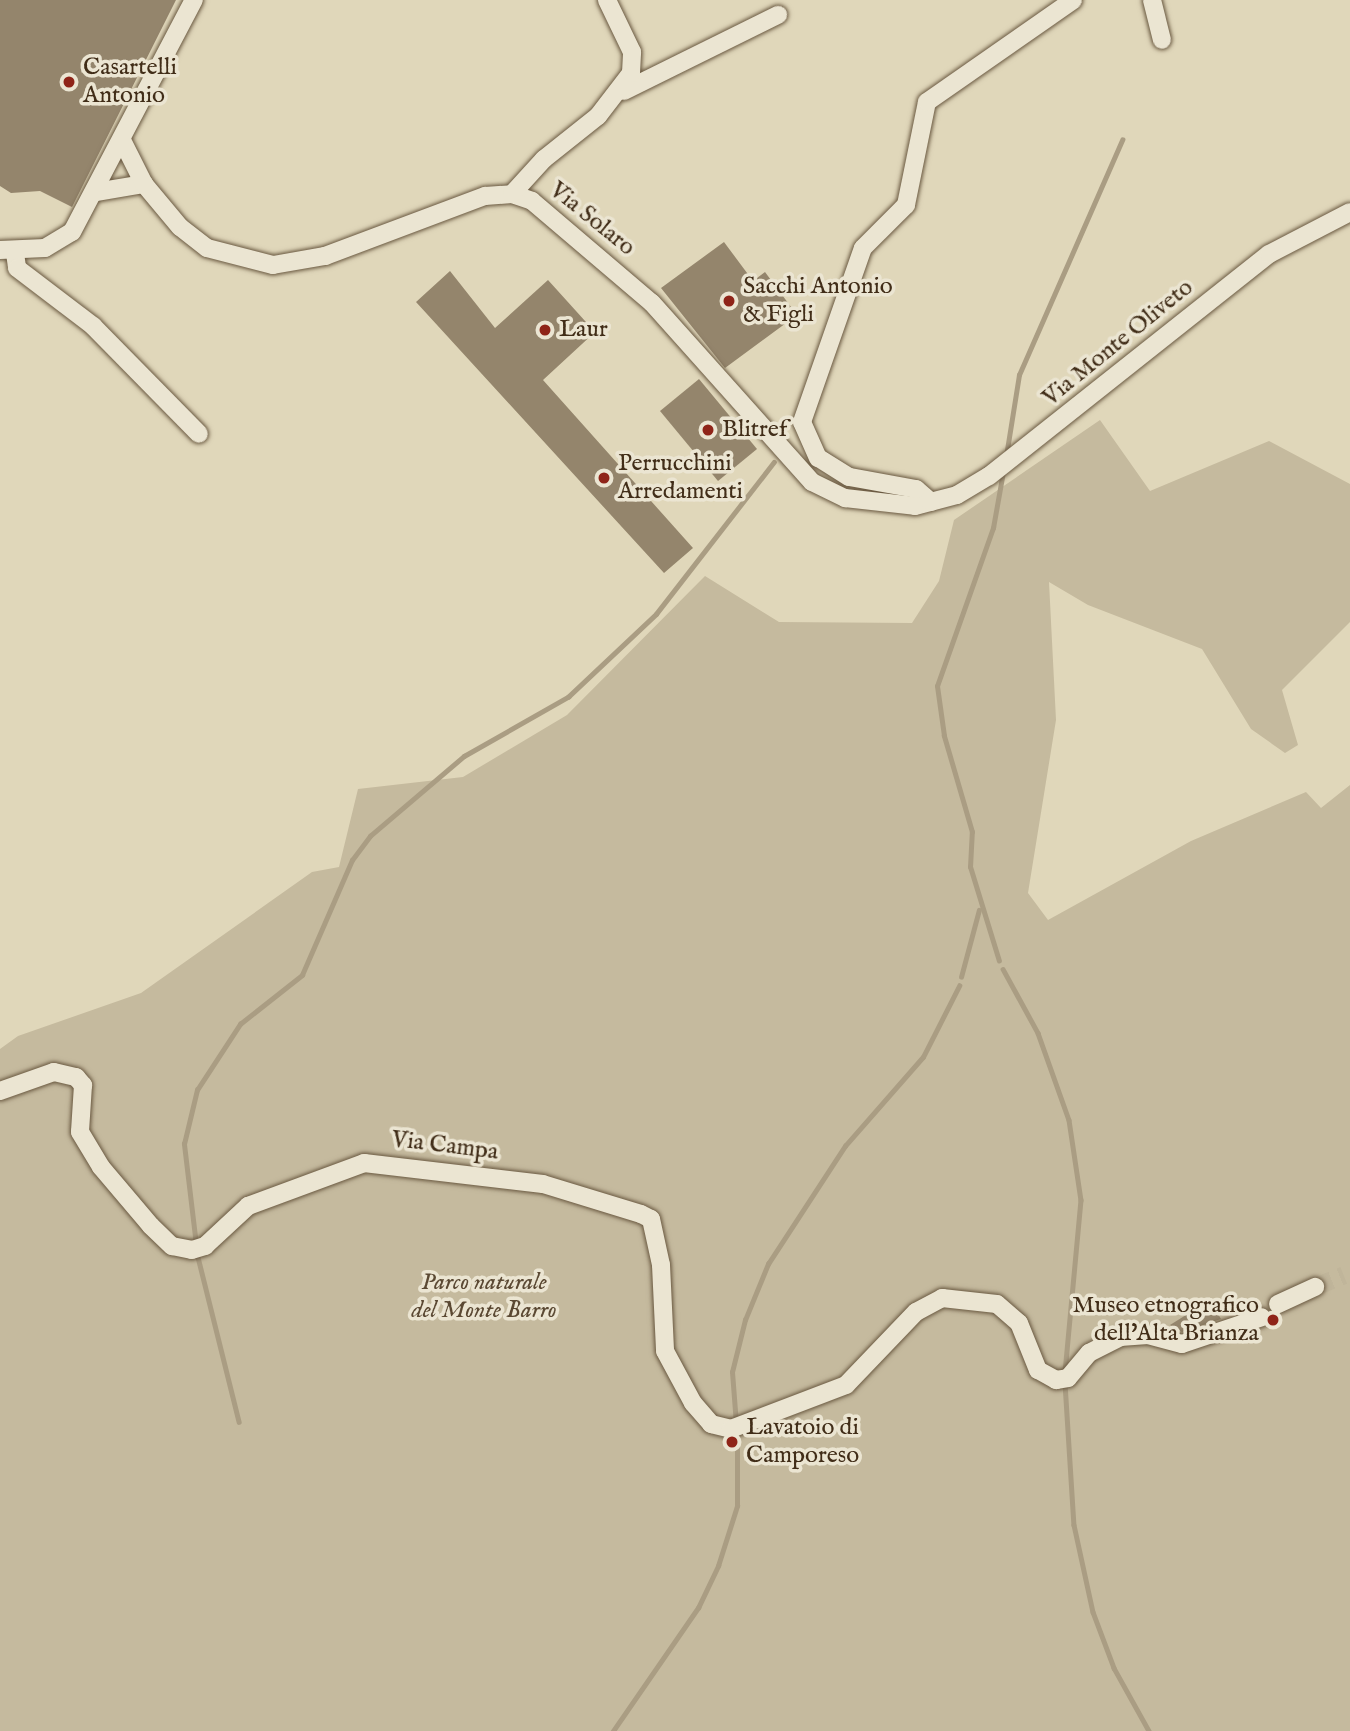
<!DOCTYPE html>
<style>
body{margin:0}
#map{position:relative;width:1350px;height:1731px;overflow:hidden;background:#e0d7ba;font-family:"IM FELL English",serif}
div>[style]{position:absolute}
.green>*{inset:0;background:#c5ba9e}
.stream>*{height:4.5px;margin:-2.25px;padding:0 2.25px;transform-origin:2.25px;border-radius:2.25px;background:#aa9d83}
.building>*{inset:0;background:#94856c}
.minor-tunnel>*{height:18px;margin-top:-9px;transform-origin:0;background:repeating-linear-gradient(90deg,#c0b59a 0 18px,transparent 0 27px)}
.roads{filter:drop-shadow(0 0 2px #695840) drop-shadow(0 0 2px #695840)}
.minor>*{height:18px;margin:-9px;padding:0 9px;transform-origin:9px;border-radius:9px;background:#ebe5d2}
.dots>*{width:19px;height:19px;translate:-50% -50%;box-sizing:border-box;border:4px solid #ebe5d2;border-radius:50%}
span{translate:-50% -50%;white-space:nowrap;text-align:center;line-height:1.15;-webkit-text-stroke:7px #ebe5d2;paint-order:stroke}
.poi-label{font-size:24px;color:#412d18}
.left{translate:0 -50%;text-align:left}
.right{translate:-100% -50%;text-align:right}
.street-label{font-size:24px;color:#412d18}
.park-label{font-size:24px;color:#5b4933;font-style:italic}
</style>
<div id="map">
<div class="green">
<div style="clip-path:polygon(1100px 420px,1150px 491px,1269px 441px,1350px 484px,1350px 622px,1282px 690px,1298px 745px,1285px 753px,1251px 729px,1202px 649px,1088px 605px,1049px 582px,1056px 720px,1028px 893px,1048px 920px,1191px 841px,1306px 792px,1321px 808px,1350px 785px,1350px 1731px,0 1731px,0 1049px,18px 1036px,141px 993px,312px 872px,339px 867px,358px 789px,463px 777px,567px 715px,705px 576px,779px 622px,912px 623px,939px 581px,954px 520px)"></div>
</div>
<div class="stream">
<div style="left:1006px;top:456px;width:82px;rotate:-80.9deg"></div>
<div style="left:1019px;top:375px;width:257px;rotate:-66.3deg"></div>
<div style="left:999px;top:961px;width:98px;rotate:-107.1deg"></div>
<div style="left:970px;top:867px;width:35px;rotate:-87deg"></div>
<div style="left:972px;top:832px;width:100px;rotate:-106.3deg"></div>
<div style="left:944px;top:736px;width:50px;rotate:-98deg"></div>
<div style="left:937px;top:686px;width:168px;rotate:-70.5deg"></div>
<div style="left:993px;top:528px;width:57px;rotate:-79.9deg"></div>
<div style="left:1003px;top:969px;width:73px;rotate:61.3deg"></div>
<div style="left:1038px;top:1033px;width:92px;rotate:70.4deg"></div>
<div style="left:1069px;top:1120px;width:81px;rotate:81.5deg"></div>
<div style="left:1081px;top:1200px;width:175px;rotate:95.3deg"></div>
<div style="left:961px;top:977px;width:69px;rotate:-75deg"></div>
<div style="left:196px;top:1245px;width:102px;rotate:-96.8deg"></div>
<div style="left:184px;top:1144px;width:56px;rotate:-76.5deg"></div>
<div style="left:197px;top:1090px;width:79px;rotate:-56.9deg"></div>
<div style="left:240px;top:1024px;width:79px;rotate:-38.3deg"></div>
<div style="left:302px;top:975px;width:125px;rotate:-66.5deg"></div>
<div style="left:352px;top:860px;width:30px;rotate:-53deg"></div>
<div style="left:370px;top:836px;width:123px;rotate:-40.4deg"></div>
<div style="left:464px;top:756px;width:120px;rotate:-29.6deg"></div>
<div style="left:568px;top:697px;width:121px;rotate:-43.3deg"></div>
<div style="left:656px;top:614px;width:192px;rotate:-52.2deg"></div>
<div style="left:197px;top:1253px;width:174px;rotate:76deg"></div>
<div style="left:1065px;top:1383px;width:142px;rotate:86.4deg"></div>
<div style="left:1074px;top:1525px;width:89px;rotate:77.7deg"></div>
<div style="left:1093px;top:1612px;width:60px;rotate:69.4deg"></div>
<div style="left:1114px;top:1668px;width:72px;rotate:60.9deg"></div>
<div style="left:736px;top:1424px;width:52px;rotate:-94.4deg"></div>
<div style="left:732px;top:1372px;width:54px;rotate:-76deg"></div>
<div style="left:745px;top:1320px;width:61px;rotate:-67.7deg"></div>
<div style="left:768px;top:1264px;width:141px;rotate:-56.9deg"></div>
<div style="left:845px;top:1146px;width:118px;rotate:-48.8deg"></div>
<div style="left:923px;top:1057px;width:80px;rotate:-63.1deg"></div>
<div style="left:613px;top:1731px;width:150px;rotate:-55.4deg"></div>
<div style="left:698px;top:1608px;width:47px;rotate:-64.5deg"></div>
<div style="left:718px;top:1566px;width:63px;rotate:-72.4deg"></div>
<div style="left:737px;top:1506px;width:73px;rotate:-90deg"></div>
</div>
<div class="building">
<div style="clip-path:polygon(0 0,176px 0,72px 207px,40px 191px,11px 193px,0 186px)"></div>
<div style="clip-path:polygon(724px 242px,753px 281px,765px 272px,797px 315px,725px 368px,661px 288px)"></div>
<div style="clip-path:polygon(450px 271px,495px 328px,548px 280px,595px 332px,543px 380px,693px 548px,664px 573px,416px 302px)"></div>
<div style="clip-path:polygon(699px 379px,757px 449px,718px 481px,660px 411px)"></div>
<div style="clip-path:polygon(1210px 1300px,1221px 1319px,1182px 1332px,1170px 1325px)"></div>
</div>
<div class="minor-tunnel">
<div style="left:1315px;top:1287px;width:31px;rotate:-22deg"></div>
</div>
<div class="roads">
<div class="minor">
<div style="left:1152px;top:0;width:41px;rotate:76deg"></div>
<div style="left:624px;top:91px;width:172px;rotate:-26.3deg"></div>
<div style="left:144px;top:184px;width:56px;rotate:50.1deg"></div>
<div style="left:180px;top:227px;width:34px;rotate:38deg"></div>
<div style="left:207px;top:248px;width:68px;rotate:14.4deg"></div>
<div style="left:273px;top:265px;width:53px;rotate:-9.8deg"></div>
<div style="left:325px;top:256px;width:171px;rotate:-20.6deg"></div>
<div style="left:485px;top:196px;width:27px;rotate:-4deg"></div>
<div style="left:512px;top:194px;width:21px;rotate:19deg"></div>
<div style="left:532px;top:201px;width:157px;rotate:40.4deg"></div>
<div style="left:652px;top:303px;width:240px;rotate:48.2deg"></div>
<div style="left:812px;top:482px;width:37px;rotate:26deg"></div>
<div style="left:845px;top:498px;width:70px;rotate:6.5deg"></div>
<div style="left:915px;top:506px;width:43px;rotate:-14.7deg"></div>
<div style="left:957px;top:495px;width:37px;rotate:-31deg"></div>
<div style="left:989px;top:476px;width:357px;rotate:-38.4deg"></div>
<div style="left:1269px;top:254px;width:91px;rotate:-27.4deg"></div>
<div style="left:96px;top:192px;width:49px;rotate:-9.5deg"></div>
<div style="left:144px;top:184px;width:49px;rotate:-116.6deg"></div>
<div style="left:512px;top:194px;width:47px;rotate:-47.6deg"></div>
<div style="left:544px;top:159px;width:69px;rotate:-38.5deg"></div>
<div style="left:598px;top:116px;width:54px;rotate:-52.5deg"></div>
<div style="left:631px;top:73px;width:21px;rotate:-87deg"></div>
<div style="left:632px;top:52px;width:58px;rotate:-115.7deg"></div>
<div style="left:0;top:250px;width:45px;rotate:-2.5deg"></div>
<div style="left:45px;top:248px;width:31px;rotate:-31deg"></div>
<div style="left:72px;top:232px;width:262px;rotate:-62.3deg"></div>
<div style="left:15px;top:253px;width:15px;rotate:82deg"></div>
<div style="left:17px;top:268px;width:96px;rotate:37.3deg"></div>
<div style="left:93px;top:326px;width:151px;rotate:45.5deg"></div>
<div style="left:931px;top:502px;width:20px;rotate:-139deg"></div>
<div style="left:916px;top:489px;width:68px;rotate:-169.8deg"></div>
<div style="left:849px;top:477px;width:36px;rotate:-148deg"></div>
<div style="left:818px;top:458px;width:39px;rotate:-114deg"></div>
<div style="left:802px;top:422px;width:184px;rotate:-70.7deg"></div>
<div style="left:863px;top:248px;width:61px;rotate:-45deg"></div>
<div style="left:906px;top:205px;width:105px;rotate:-78.5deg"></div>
<div style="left:927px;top:102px;width:178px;rotate:-34.9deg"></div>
<div style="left:0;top:1091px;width:57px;rotate:-19.4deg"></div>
<div style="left:54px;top:1072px;width:23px;rotate:13deg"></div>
<div style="left:76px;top:1077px;width:11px;rotate:49deg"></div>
<div style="left:83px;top:1085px;width:47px;rotate:93.7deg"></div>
<div style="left:80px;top:1132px;width:41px;rotate:59deg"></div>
<div style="left:101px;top:1167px;width:77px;rotate:49.7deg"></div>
<div style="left:151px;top:1226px;width:29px;rotate:44deg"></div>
<div style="left:172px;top:1246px;width:20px;rotate:11deg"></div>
<div style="left:192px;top:1250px;width:14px;rotate:-17deg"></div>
<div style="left:205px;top:1246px;width:59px;rotate:-42.9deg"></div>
<div style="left:248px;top:1206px;width:124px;rotate:-20.3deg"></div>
<div style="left:364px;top:1163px;width:180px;rotate:6.7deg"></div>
<div style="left:543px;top:1184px;width:102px;rotate:17deg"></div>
<div style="left:641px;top:1214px;width:11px;rotate:27deg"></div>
<div style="left:651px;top:1219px;width:47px;rotate:77.7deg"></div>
<div style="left:661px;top:1265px;width:86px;rotate:87.3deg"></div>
<div style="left:665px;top:1351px;width:59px;rotate:61.7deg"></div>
<div style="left:693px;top:1403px;width:28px;rotate:49deg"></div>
<div style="left:711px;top:1424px;width:21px;rotate:14deg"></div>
<div style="left:731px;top:1429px;width:123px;rotate:-20.9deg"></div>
<div style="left:846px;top:1385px;width:101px;rotate:-46.2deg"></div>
<div style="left:916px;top:1312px;width:30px;rotate:-28deg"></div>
<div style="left:942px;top:1298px;width:55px;rotate:6.2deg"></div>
<div style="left:997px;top:1304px;width:29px;rotate:41deg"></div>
<div style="left:1019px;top:1323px;width:51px;rotate:68deg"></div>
<div style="left:1038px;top:1370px;width:21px;rotate:29deg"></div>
<div style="left:1056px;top:1380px;width:12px;rotate:-9deg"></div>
<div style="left:1068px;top:1378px;width:33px;rotate:-50deg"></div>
<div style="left:1089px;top:1353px;width:35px;rotate:-27deg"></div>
<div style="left:1120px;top:1337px;width:28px;rotate:-4deg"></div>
<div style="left:1148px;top:1335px;width:35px;rotate:15deg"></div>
<div style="left:1182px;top:1344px;width:84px;rotate:-18.6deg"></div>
<div style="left:1278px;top:1304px;width:41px;rotate:-24.7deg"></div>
</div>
</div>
<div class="dots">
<div style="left:69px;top:82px;background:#8f2418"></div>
<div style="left:729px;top:301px;background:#8f2418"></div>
<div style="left:545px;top:330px;background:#8f2418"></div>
<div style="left:708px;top:430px;background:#8f2418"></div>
<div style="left:604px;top:478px;background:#8f2418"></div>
<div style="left:1273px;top:1320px;background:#8f2418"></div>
<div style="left:732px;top:1442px;background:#8f2418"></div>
</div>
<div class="poi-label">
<span class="left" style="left:83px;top:82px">Casartelli<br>Antonio</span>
<span class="left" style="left:743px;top:301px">Sacchi Antonio<br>&amp; Figli</span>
<span class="left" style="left:559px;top:330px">Laur</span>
<span class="left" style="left:722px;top:430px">Blitref</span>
<span class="left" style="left:618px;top:478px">Perrucchini<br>Arredamenti</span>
<span class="right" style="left:1259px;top:1320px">Museo etnografico<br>dell'Alta Brianza</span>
<span class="left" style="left:746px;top:1442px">Lavatoio di<br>Camporeso</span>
</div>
<div class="street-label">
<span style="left:592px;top:219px;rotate:39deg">Via Solaro</span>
<span style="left:1118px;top:343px;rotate:-39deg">Via Monte Oliveto</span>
<span style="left:445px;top:1146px;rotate:7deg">Via Campa</span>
</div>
<div class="park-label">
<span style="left:484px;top:1297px">Parco naturale<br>del Monte Barro</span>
</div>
</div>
